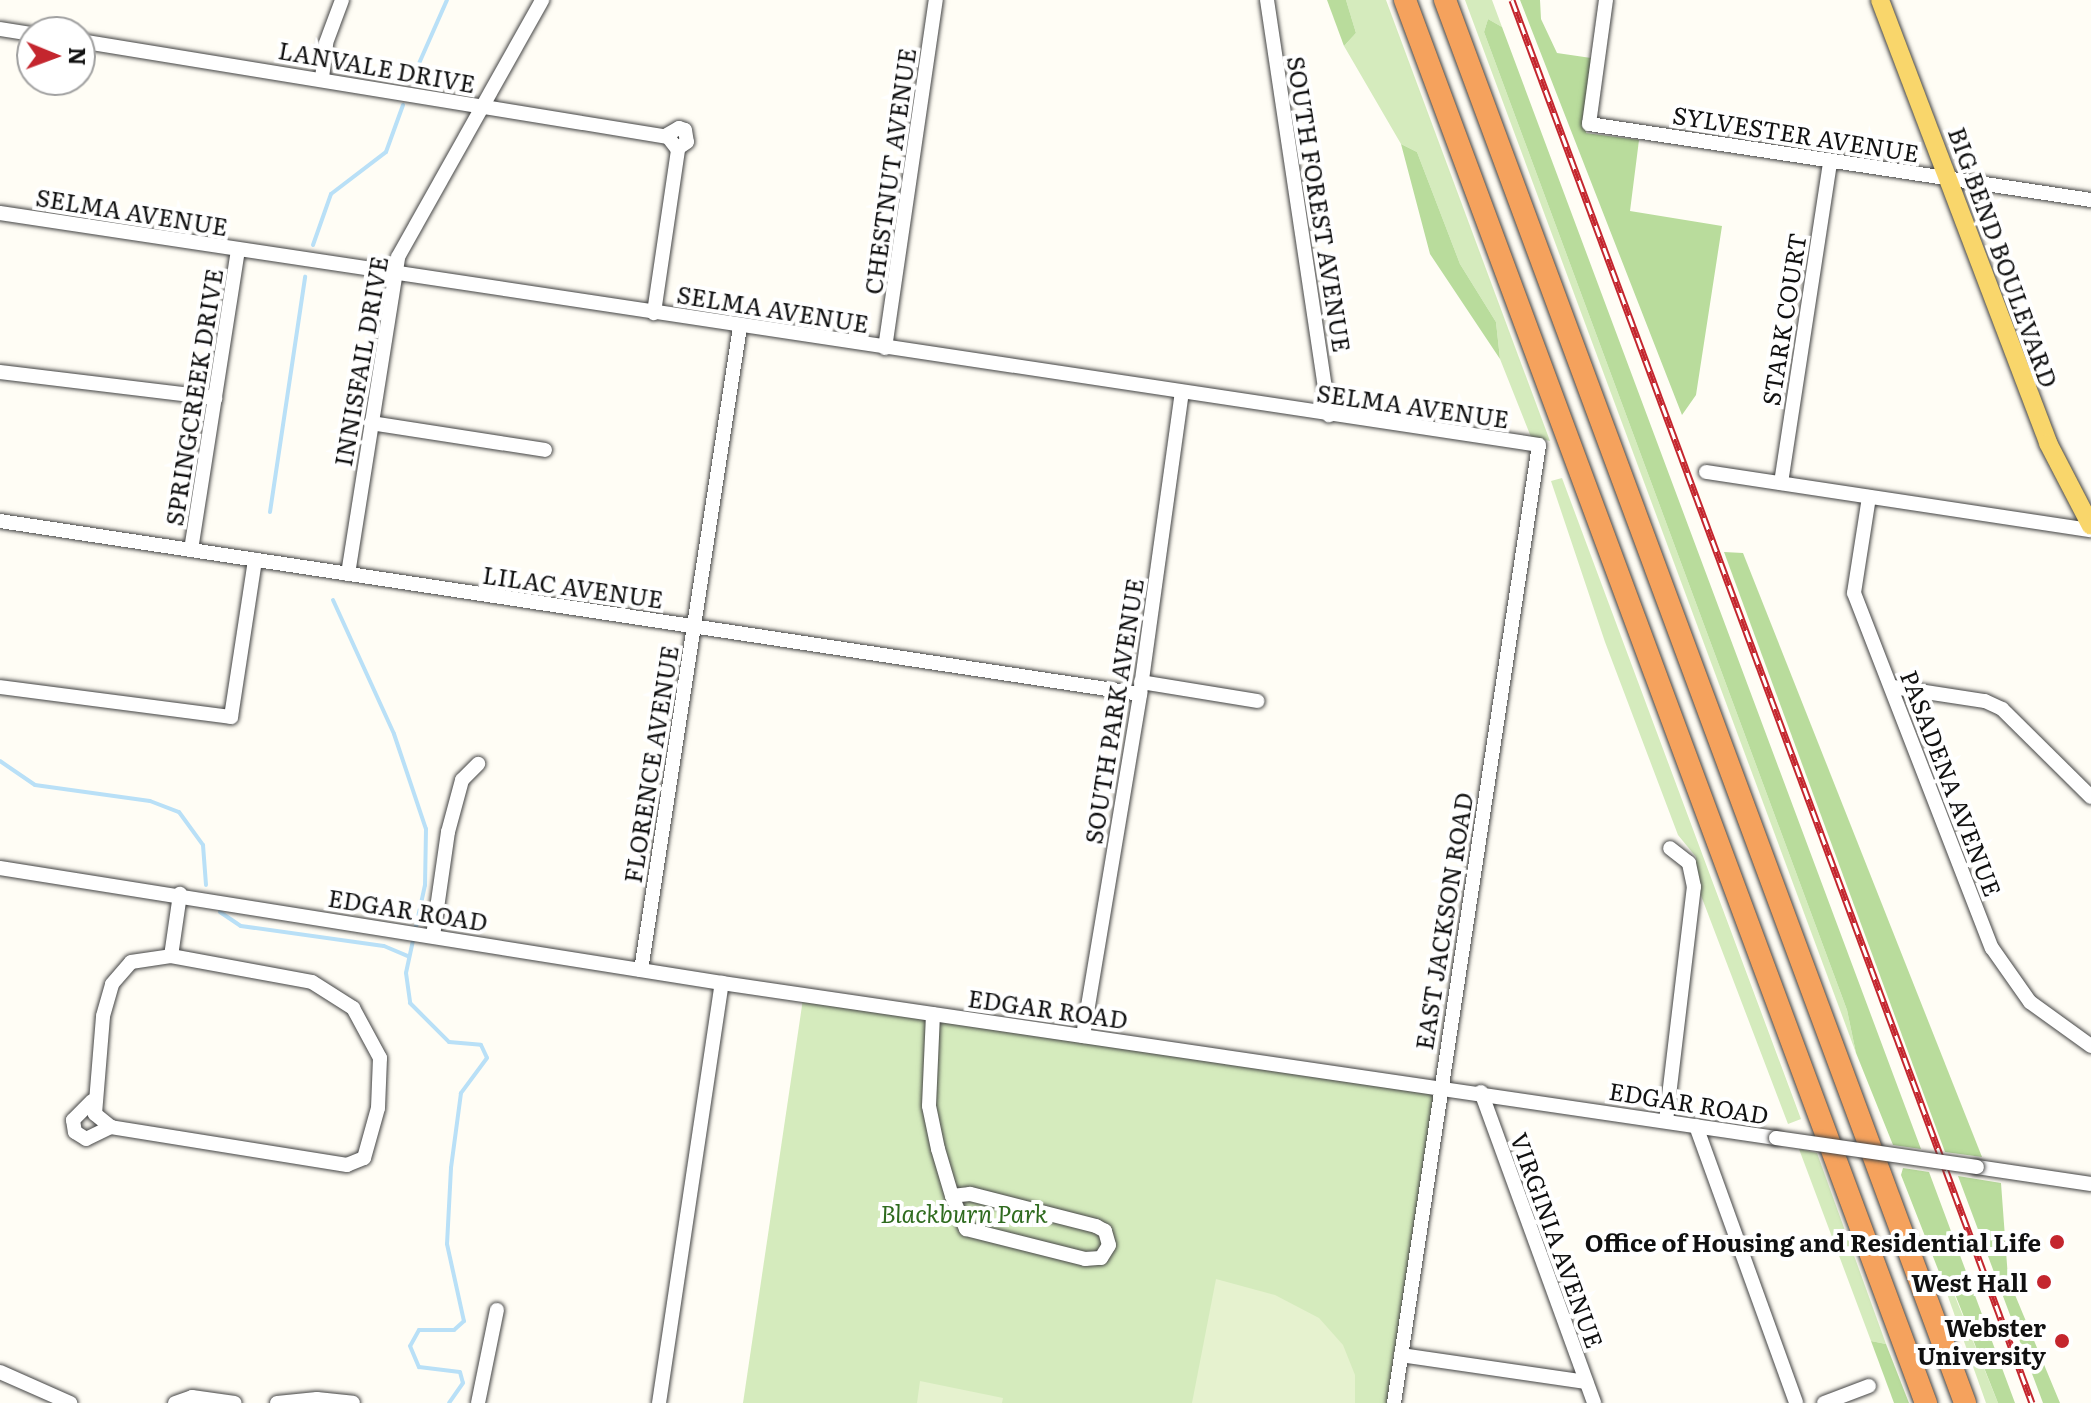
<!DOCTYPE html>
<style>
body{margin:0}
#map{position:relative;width:2091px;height:1403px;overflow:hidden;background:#fffdf5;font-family:Literata,serif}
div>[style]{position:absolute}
.green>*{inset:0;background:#d5ebbd}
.forest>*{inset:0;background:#b9dc9c}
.pitch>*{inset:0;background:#e6f2cf}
.stream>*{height:4px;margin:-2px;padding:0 2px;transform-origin:2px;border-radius:2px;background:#b9e0f7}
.roads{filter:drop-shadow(0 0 2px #444) drop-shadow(0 0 2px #444)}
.minor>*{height:14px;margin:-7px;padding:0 7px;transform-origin:7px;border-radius:7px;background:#fff}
.major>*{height:18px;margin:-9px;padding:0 9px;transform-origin:9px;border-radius:9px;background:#f9d66b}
.highway>*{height:22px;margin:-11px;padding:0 11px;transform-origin:11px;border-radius:11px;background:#f5a25d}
.rail>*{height:7px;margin-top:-3.5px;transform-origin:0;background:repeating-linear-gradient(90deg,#fff 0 12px,#c4262e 0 24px);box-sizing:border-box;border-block:2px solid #c4262e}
.bridges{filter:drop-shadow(0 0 2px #444) drop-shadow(0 0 2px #444)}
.minor-bridge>*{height:14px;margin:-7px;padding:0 7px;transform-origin:7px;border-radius:7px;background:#fff}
.dots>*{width:22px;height:22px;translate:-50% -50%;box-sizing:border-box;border:4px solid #fff;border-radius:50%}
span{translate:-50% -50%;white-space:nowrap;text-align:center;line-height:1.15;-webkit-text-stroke:8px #fff;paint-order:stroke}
.street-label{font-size:24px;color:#111}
.park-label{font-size:24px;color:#2f6b1f;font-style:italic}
.poi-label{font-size:24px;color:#111;font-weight:700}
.right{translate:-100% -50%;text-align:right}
.north{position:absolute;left:16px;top:16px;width:80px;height:80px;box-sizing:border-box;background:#fff;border:2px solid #a0a0a0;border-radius:50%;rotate:91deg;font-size:22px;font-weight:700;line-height:32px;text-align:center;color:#111}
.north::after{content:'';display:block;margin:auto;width:28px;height:36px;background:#c4262e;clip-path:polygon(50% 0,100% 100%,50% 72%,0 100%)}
</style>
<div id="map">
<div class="green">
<div style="clip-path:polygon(1346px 0,1386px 0,1550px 441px,1531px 437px,1500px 359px,1496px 322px,1460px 264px,1417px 152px,1401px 144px,1344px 46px,1356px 33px)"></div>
<div style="clip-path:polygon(1465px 0,1492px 0,1502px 27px,1488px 19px,1484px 32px,1847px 1010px,1856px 1053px)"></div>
<div style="clip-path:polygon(1562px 478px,1801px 1119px,1788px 1124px,1697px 885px,1696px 857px,1678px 835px,1605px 642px,1551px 481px)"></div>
<div style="clip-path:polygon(803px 999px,1437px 1089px,1390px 1403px,743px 1403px)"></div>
<div style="clip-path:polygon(1799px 1149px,1817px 1153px,1886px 1344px,1871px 1341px)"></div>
<div style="clip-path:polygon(1941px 1277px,1952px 1289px,1998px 1403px,1986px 1403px)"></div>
</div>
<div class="forest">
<div style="clip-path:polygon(1327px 0,1346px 0,1356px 33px,1344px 46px)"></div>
<div style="clip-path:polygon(1520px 0,1540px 0,1541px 19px,1557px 53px,1591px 58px,1586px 133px,1639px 140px,1630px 211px,1722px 226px,1696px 395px,1682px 415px)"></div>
<div style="clip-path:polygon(1488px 19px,1502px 27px,1921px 1149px,1893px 1145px,1856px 1053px,1847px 1010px,1484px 32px)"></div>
<div style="clip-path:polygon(1401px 144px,1417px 152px,1460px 264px,1496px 322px,1500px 359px,1430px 254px)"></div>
<div style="clip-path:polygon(1724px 552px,1743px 553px,1982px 1157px,1945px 1152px)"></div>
<div style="clip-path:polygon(1903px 1168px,1929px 1172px,2015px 1403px,1998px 1403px,1953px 1289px,1941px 1277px,1901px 1175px)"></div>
<div style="clip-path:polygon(1958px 1176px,2001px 1183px,2008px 1278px,2060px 1403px,2043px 1403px)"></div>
<div style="clip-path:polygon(1871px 1341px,1886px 1344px,1909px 1403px,1894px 1403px)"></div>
</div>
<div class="pitch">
<div style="clip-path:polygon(1216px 1279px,1275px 1295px,1319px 1318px,1343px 1345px,1355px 1375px,1355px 1403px,1192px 1403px)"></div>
<div style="clip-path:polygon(920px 1381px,1003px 1398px,1002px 1403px,917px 1403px)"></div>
</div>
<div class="stream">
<div style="left:413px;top:77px;width:84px;rotate:-66.2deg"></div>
<div style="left:313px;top:245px;width:54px;rotate:-70.6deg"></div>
<div style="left:331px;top:194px;width:69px;rotate:-37.4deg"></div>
<div style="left:386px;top:152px;width:50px;rotate:-70.1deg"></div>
<div style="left:270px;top:512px;width:238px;rotate:-81.5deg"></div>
<div style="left:333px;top:600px;width:147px;rotate:65.5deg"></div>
<div style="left:394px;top:734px;width:100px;rotate:71.4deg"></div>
<div style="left:426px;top:829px;width:56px;rotate:91deg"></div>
<div style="left:425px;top:885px;width:90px;rotate:102.2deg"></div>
<div style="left:406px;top:973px;width:30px;rotate:82deg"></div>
<div style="left:410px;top:1003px;width:55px;rotate:45deg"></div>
<div style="left:449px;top:1042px;width:32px;rotate:5deg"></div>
<div style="left:481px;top:1045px;width:14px;rotate:65deg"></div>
<div style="left:487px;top:1058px;width:44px;rotate:126.6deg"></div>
<div style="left:461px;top:1093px;width:76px;rotate:97.6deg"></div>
<div style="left:451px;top:1168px;width:76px;rotate:93deg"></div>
<div style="left:447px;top:1244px;width:79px;rotate:77.6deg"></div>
<div style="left:464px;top:1321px;width:13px;rotate:138deg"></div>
<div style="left:454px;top:1330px;width:35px;rotate:180deg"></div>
<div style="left:419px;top:1330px;width:18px;rotate:119deg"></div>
<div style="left:410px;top:1346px;width:23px;rotate:67deg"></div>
<div style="left:419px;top:1367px;width:41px;rotate:7deg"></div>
<div style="left:460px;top:1372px;width:11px;rotate:75deg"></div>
<div style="left:463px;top:1383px;width:24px;rotate:125deg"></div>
<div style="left:0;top:761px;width:42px;rotate:34.4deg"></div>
<div style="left:35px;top:785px;width:116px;rotate:7.9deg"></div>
<div style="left:150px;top:801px;width:31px;rotate:21deg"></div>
<div style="left:179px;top:812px;width:41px;rotate:54deg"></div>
<div style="left:203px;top:845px;width:40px;rotate:85.7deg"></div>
<div style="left:220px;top:912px;width:25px;rotate:34deg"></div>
<div style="left:241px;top:926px;width:144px;rotate:8deg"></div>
<div style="left:384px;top:946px;width:26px;rotate:23deg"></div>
</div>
<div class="roads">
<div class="minor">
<div style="left:1267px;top:0;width:420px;rotate:81.5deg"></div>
<div style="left:1606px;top:0;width:125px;rotate:97.8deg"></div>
<div style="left:1589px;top:124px;width:508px;rotate:8.61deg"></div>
<div style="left:0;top:29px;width:32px;rotate:9deg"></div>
<div style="left:80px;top:41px;width:596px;rotate:9.27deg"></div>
<div style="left:668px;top:137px;width:16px;rotate:52deg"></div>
<div style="left:678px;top:150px;width:165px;rotate:98.4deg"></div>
<div style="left:322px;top:78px;width:35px;rotate:-83deg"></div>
<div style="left:326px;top:43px;width:46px;rotate:-69.6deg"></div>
<div style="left:665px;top:136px;width:16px;rotate:-30deg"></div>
<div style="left:679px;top:128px;width:6px;rotate:18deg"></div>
<div style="left:685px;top:130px;width:12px;rotate:81deg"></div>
<div style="left:687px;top:142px;width:11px;rotate:146deg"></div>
<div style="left:0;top:213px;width:1556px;rotate:8.57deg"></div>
<div style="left:1539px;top:445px;width:969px;rotate:98.61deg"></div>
<div style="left:885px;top:348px;width:352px;rotate:-81.7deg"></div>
<div style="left:0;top:372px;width:217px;rotate:6.9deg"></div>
<div style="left:371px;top:423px;width:176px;rotate:8.8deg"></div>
<div style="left:1706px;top:472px;width:389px;rotate:8.6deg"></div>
<div style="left:1781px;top:483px;width:326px;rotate:-81.3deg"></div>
<div style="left:1869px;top:497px;width:97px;rotate:98.9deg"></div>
<div style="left:1854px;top:593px;width:381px;rotate:68.8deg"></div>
<div style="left:1992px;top:948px;width:66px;rotate:54.9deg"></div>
<div style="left:2030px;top:1002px;width:75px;rotate:35.8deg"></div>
<div style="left:0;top:521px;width:1153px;rotate:8.63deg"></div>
<div style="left:191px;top:550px;width:304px;rotate:-81.1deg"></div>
<div style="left:348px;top:574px;width:321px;rotate:-81deg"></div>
<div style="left:398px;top:257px;width:295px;rotate:-60.7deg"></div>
<div style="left:1141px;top:682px;width:118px;rotate:9.3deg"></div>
<div style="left:0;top:687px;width:233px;rotate:7.4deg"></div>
<div style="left:231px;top:717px;width:159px;rotate:-81.3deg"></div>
<div style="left:1893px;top:687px;width:93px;rotate:8.7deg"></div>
<div style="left:1985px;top:701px;width:19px;rotate:25deg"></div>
<div style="left:2002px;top:709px;width:125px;rotate:44.7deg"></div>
<div style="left:0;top:868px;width:731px;rotate:9.05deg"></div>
<div style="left:722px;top:983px;width:1065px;rotate:8.37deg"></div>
<div style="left:433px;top:936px;width:105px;rotate:-81.8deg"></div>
<div style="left:448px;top:832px;width:54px;rotate:-74.9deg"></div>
<div style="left:462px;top:780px;width:23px;rotate:-45deg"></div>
<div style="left:171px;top:956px;width:143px;rotate:10.4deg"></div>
<div style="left:312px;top:982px;width:49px;rotate:32.4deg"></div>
<div style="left:353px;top:1008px;width:57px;rotate:61.6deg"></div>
<div style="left:380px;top:1058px;width:50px;rotate:92.3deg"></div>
<div style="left:378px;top:1108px;width:52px;rotate:105.6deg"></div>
<div style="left:364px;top:1158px;width:18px;rotate:158deg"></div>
<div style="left:347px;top:1165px;width:239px;rotate:-170.9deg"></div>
<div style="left:111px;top:1127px;width:21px;rotate:-141deg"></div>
<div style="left:95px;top:1114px;width:98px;rotate:-85.3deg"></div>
<div style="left:103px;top:1016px;width:33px;rotate:-74deg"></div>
<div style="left:112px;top:984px;width:29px;rotate:-49deg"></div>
<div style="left:131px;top:962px;width:40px;rotate:-8.5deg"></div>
<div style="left:171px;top:956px;width:63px;rotate:-81.7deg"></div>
<div style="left:641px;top:970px;width:651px;rotate:-81.25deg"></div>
<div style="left:933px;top:1014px;width:92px;rotate:92.5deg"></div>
<div style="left:929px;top:1106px;width:44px;rotate:78.2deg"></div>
<div style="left:938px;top:1149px;width:49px;rotate:73.4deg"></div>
<div style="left:952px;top:1196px;width:36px;rotate:67deg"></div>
<div style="left:966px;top:1229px;width:123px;rotate:14.1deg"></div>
<div style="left:1085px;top:1259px;width:16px;rotate:-4deg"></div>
<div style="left:1101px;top:1258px;width:15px;rotate:-58deg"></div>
<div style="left:1109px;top:1245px;width:15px;rotate:-106deg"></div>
<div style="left:1105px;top:1231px;width:10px;rotate:-151deg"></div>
<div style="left:1096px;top:1226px;width:130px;rotate:-165.7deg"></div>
<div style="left:970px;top:1194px;width:18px;rotate:174deg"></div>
<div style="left:1083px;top:1036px;width:347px;rotate:-80.5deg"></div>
<div style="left:1140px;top:694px;width:305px;rotate:-82.1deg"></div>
<div style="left:1481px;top:1092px;width:331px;rotate:70deg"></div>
<div style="left:92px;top:1101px;width:27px;rotate:135deg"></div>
<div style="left:73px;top:1120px;width:12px;rotate:81deg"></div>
<div style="left:75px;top:1132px;width:13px;rotate:32deg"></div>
<div style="left:86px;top:1139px;width:28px;rotate:-26deg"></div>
<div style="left:1666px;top:1121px;width:236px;rotate:-83.2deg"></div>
<div style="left:1694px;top:887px;width:25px;rotate:-102deg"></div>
<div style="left:1689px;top:863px;width:24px;rotate:-142deg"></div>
<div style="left:1696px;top:1126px;width:294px;rotate:70.1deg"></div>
<div style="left:1977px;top:1167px;width:115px;rotate:8.5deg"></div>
<div style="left:1401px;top:1355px;width:187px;rotate:8.3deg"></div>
<div style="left:0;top:1372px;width:77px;rotate:23.9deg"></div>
<div style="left:175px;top:1403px;width:18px;rotate:-19deg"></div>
<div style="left:192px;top:1397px;width:43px;rotate:7.9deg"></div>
<div style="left:277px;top:1403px;width:40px;rotate:-5.7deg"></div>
<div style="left:317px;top:1399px;width:36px;rotate:6deg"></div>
<div style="left:478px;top:1403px;width:95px;rotate:-78.5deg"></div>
<div style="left:659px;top:1403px;width:425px;rotate:-81.5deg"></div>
<div style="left:1824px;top:1403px;width:48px;rotate:-20.7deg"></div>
</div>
<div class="major">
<div style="left:1880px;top:0;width:474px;rotate:69.2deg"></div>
<div style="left:2048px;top:443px;width:93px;rotate:62.6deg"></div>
</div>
<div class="highway">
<div style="left:1405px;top:0;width:1497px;rotate:69.63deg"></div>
<div style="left:1445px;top:0;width:1496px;rotate:69.66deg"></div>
</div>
</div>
<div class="rail">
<div style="left:1512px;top:0;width:1496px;rotate:69.66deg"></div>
</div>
<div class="bridges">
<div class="minor-bridge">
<div style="left:1776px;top:1138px;width:203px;rotate:8.2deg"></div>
</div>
</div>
<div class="dots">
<div style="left:2057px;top:1242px;background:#c4262e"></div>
<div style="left:2044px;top:1282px;background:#c4262e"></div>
<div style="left:2062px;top:1341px;background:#c4262e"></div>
</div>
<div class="street-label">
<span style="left:377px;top:66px;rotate:10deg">LANVALE DRIVE</span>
<span style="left:1796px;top:133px;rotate:9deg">SYLVESTER AVENUE</span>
<span style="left:889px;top:171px;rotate:-82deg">CHESTNUT AVENUE</span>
<span style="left:1320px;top:204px;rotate:81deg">SOUTH FOREST AVENUE</span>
<span style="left:132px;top:211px;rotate:9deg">SELMA AVENUE</span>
<span style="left:2004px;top:257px;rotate:70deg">BIG BEND BOULEVARD</span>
<span style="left:773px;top:308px;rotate:9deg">SELMA AVENUE</span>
<span style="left:1783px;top:319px;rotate:-81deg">STARK COURT</span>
<span style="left:360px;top:361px;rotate:-80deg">INNISFAIL DRIVE</span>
<span style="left:193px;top:397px;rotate:-81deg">SPRINGCREEK DRIVE</span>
<span style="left:1413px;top:405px;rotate:8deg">SELMA AVENUE</span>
<span style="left:573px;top:586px;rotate:8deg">LILAC AVENUE</span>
<span style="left:1113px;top:711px;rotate:-81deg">SOUTH PARK AVENUE</span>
<span style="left:650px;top:764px;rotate:-81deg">FLORENCE AVENUE</span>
<span style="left:1952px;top:783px;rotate:69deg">PASADENA AVENUE</span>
<span style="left:408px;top:909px;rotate:9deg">EDGAR ROAD</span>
<span style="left:1443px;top:921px;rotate:-81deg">EAST JACKSON ROAD</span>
<span style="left:1048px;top:1008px;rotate:8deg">EDGAR ROAD</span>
<span style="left:1689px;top:1102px;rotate:9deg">EDGAR ROAD</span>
<span style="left:1558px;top:1240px;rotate:70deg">VIRGINIA AVENUE</span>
</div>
<div class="park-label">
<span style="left:964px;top:1213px">Blackburn Park</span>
</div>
<div class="poi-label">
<span class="right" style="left:2041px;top:1242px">Office of Housing and Residential Life</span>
<span class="right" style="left:2028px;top:1282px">West Hall</span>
<span class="right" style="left:2046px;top:1341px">Webster<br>University</span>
</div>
<div class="north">N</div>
</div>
